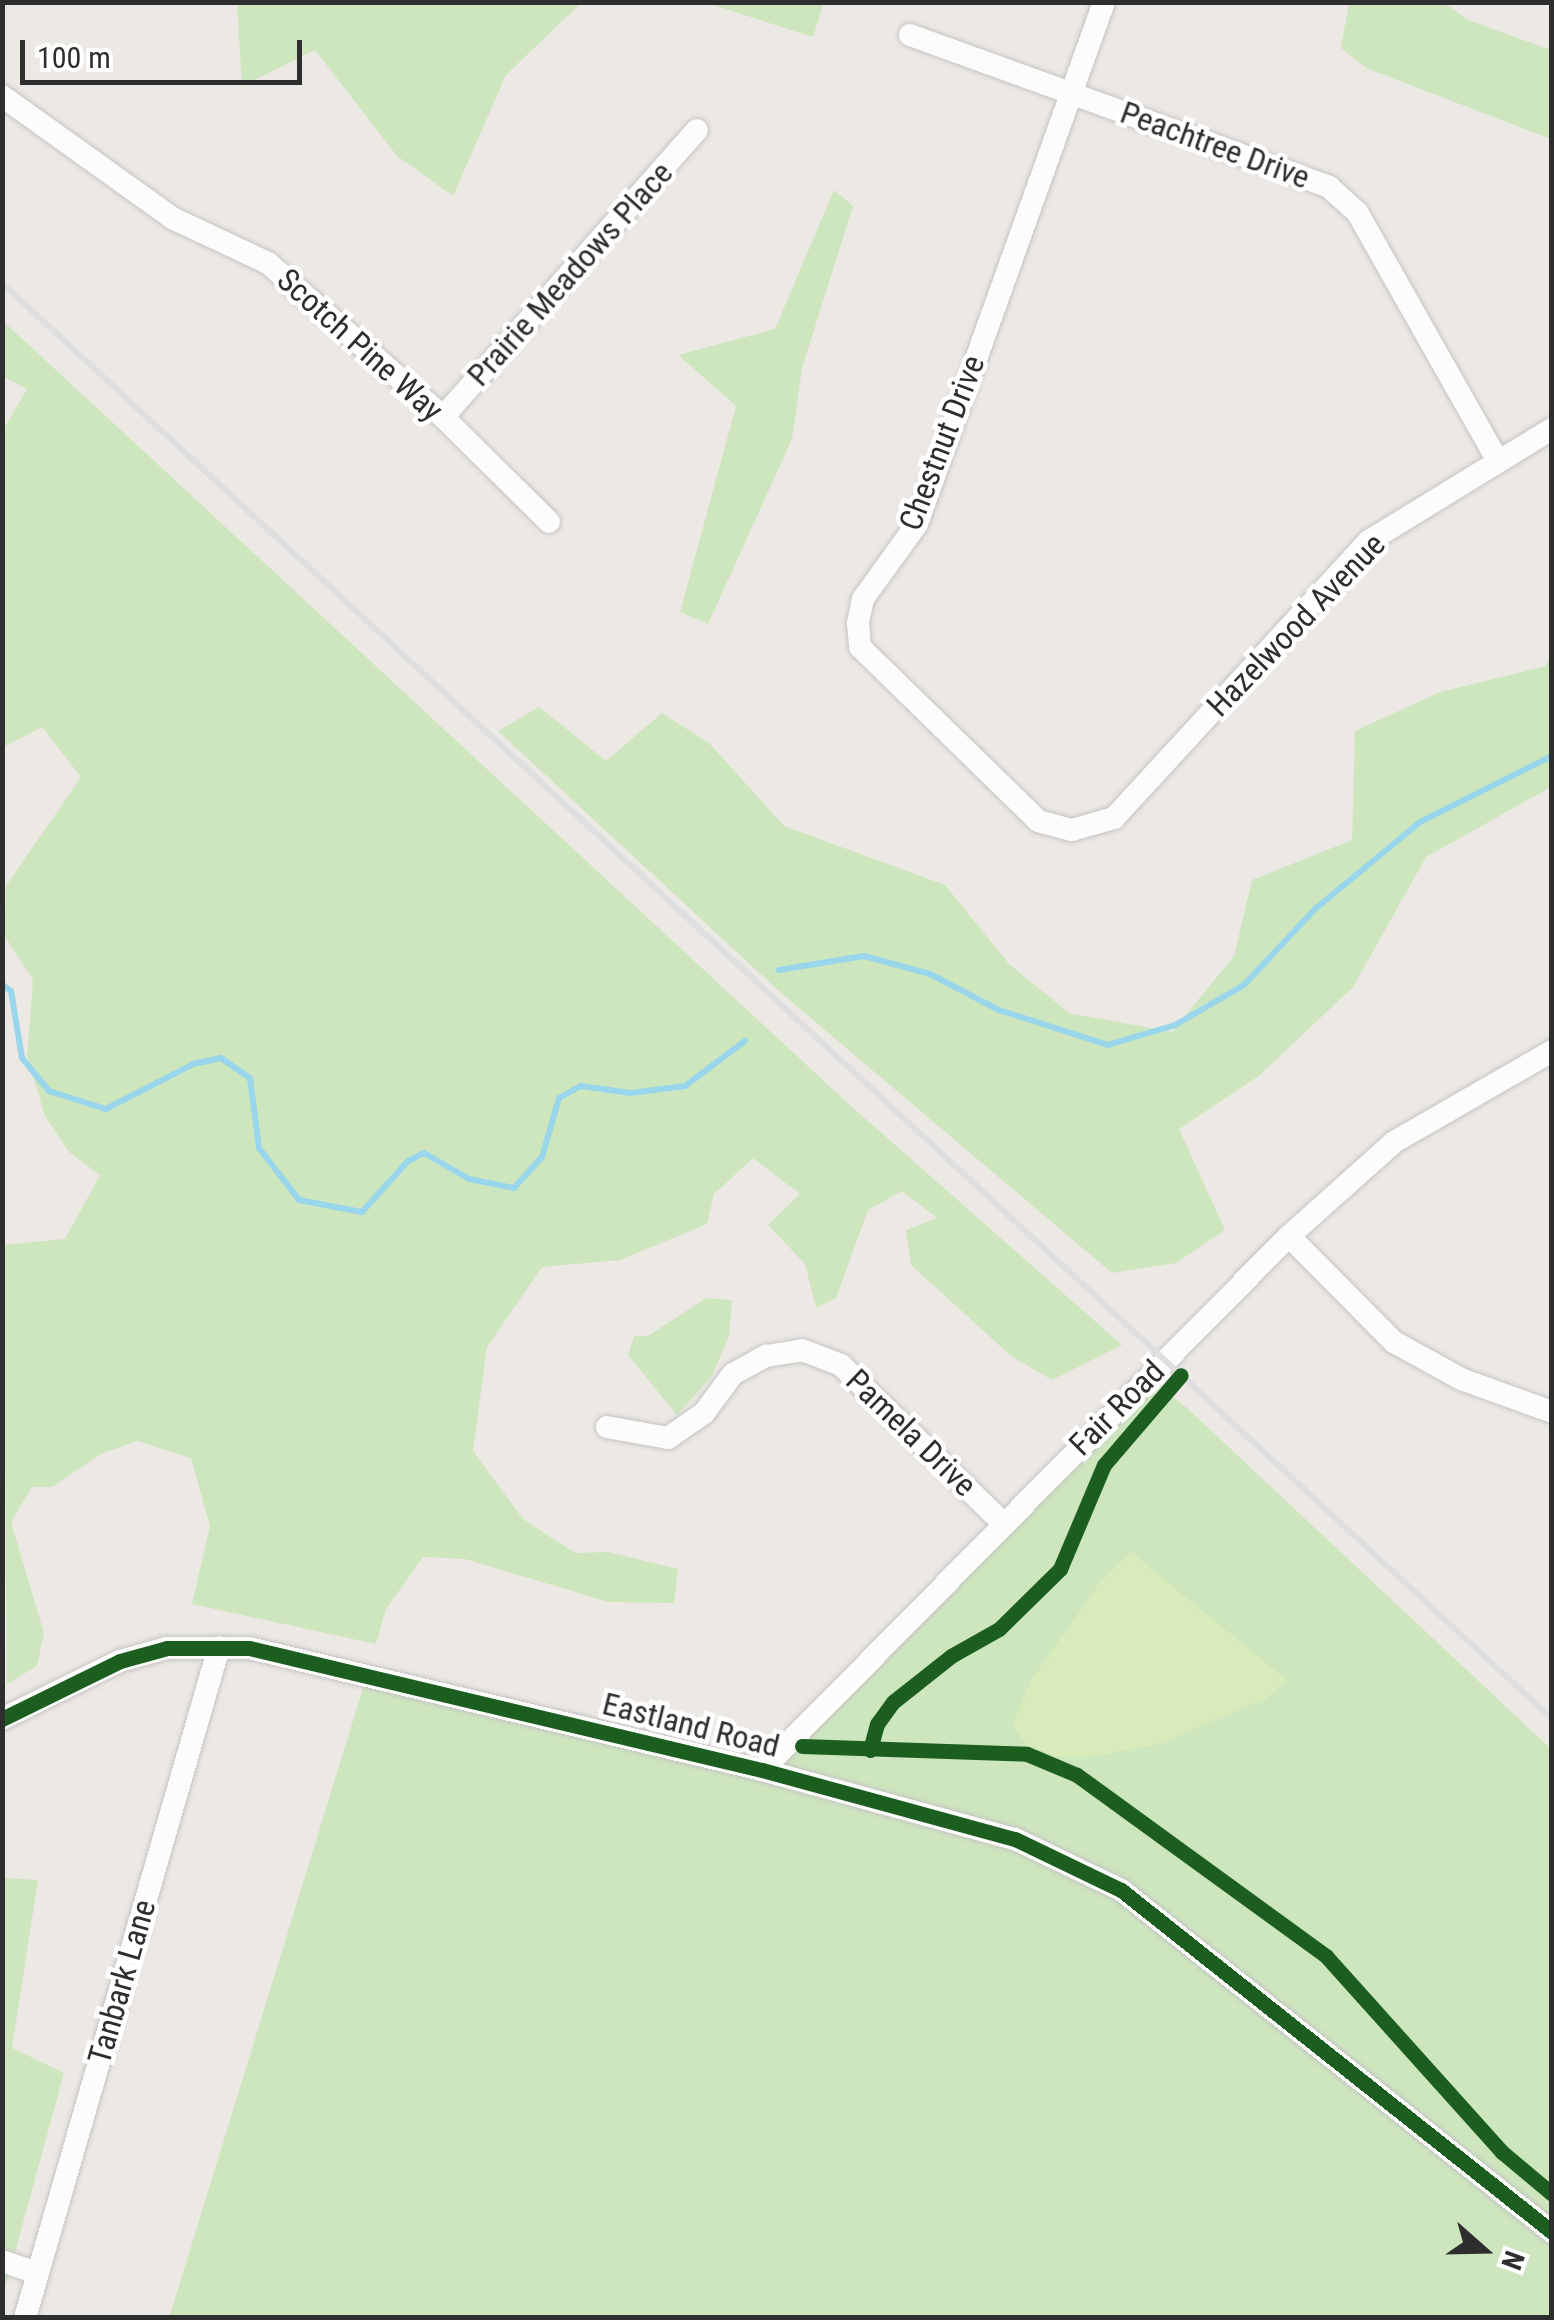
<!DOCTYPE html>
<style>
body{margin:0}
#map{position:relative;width:1554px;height:2320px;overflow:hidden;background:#ece8e4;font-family:"Roboto Condensed",sans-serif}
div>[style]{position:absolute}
.green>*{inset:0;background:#cee6be}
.pitch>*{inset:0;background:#d9eabb}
.stream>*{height:6px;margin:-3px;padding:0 3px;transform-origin:3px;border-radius:3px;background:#99d6ec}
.roads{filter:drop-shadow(0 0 2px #c5c4c5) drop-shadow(0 0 2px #c5c4c5)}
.minor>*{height:22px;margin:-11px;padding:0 11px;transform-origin:11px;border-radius:11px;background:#fcfcfb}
.rail>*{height:6px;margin:-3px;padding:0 3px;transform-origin:3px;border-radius:3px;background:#dfdfe1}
.cycleway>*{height:15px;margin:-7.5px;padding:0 7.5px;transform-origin:7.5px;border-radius:7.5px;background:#1b5e20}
span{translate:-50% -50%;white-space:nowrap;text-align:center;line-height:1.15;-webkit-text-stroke:9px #fff;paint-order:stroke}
.street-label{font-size:32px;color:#2e2e2e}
.frame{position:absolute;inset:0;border:5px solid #2e2e2e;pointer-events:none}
.north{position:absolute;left:1434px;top:2200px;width:100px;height:100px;-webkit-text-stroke:8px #fff;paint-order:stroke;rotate:110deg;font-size:28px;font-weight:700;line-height:40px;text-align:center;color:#2e2e2e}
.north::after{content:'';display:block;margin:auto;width:35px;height:45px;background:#2e2e2e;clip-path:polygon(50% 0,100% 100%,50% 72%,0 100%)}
.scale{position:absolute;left:20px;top:40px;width:282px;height:45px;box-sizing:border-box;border:5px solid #2e2e2e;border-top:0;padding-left:12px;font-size:30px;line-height:35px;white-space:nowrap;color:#2e2e2e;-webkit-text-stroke:8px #fff;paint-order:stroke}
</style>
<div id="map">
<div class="green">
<div style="clip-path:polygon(237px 3px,237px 2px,581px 3px,506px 75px,453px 196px,397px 156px,315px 50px,242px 86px)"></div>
<div style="clip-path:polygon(707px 3px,824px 3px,813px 37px)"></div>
<div style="clip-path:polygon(1349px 3px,1444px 3px,1468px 20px,1551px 50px,1551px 139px,1366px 68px,1341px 48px)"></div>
<div style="clip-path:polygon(834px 190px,853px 206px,802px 368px,792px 439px,708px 624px,680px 612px,736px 406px,678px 355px,775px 329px)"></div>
<div style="clip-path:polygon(3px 321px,852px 1107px,1122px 1345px,1052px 1380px,1011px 1356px,911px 1265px,906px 1230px,937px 1218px,902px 1191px,868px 1210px,836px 1298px,816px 1308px,805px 1264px,768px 1225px,800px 1194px,753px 1158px,714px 1194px,707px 1224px,620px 1260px,542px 1267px,487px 1347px,473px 1451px,523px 1519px,575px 1553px,608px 1552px,678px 1569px,674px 1603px,609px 1602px,465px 1559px,423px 1557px,386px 1609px,376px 1644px,192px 1604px,210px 1526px,191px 1458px,137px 1441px,101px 1454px,52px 1487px,32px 1487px,11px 1522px,44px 1633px,37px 1666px,7px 1684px,3px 1245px,65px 1239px,100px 1175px,69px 1152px,45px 1116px,27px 1056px,33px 980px,4px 935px,6px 886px,81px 777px,42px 727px,3px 747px,3px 430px,27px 389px,3px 376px)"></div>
<div style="clip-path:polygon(1551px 652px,1551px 787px,1426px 857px,1353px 987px,1260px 1075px,1179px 1129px,1225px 1230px,1176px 1263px,1112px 1273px,780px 992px,498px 731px,539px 707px,606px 761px,662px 713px,710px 744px,784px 826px,945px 885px,1009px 964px,1069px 1013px,1172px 1032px,1234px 956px,1252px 880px,1352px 840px,1355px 731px,1440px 692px,1546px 666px)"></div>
<div style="clip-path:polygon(706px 1298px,732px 1300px,729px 1336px,712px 1376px,677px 1415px,628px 1355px,634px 1336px,648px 1336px)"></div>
<div style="clip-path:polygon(1142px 1383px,1165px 1404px,1173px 1397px,1188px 1409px,1551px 1749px,1551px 2317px,169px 2318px,368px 1672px,755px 1769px)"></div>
<div style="clip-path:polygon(4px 1878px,38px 1880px,12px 2048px,64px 2073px,3px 2296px)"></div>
</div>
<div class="pitch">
<div style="clip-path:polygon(1131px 1552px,1287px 1680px,1265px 1699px,1159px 1744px,1091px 1757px,1059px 1757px,1026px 1745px,1012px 1725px,1032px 1679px,1101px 1581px)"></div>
</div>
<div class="stream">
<div style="left:779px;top:970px;width:86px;rotate:-9.4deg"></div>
<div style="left:864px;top:956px;width:68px;rotate:15.3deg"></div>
<div style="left:930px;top:974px;width:78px;rotate:27.6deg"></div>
<div style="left:999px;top:1010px;width:114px;rotate:17.8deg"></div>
<div style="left:1108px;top:1045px;width:70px;rotate:-16.6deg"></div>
<div style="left:1175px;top:1025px;width:80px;rotate:-30.1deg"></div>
<div style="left:1244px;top:985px;width:104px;rotate:-46.9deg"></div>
<div style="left:1315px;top:909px;width:136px;rotate:-39.6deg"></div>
<div style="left:1420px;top:822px;width:148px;rotate:-26.6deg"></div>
<div style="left:2px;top:984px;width:11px;rotate:38deg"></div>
<div style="left:11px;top:991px;width:68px;rotate:80.7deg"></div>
<div style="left:22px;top:1058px;width:43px;rotate:50.7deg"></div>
<div style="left:49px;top:1091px;width:60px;rotate:17.5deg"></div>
<div style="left:106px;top:1109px;width:98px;rotate:-27.3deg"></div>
<div style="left:193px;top:1064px;width:29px;rotate:-12deg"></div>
<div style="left:221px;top:1058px;width:35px;rotate:35deg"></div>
<div style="left:250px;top:1078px;width:71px;rotate:82.7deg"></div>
<div style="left:259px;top:1148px;width:66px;rotate:52.4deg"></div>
<div style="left:299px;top:1200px;width:64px;rotate:10.8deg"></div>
<div style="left:362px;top:1212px;width:69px;rotate:-48deg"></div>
<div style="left:408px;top:1161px;width:18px;rotate:-27deg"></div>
<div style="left:424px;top:1153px;width:52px;rotate:30deg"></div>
<div style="left:469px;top:1179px;width:46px;rotate:11.3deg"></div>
<div style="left:514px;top:1188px;width:42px;rotate:-47.9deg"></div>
<div style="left:542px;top:1157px;width:61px;rotate:-73.9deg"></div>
<div style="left:559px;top:1098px;width:25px;rotate:-29deg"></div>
<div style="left:581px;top:1086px;width:50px;rotate:8deg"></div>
<div style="left:631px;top:1093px;width:54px;rotate:-7.4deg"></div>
<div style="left:685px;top:1086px;width:75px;rotate:-36.9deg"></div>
</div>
<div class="roads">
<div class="minor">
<div style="left:1104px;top:2px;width:554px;rotate:109.71deg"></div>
<div style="left:917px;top:524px;width:92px;rotate:125.8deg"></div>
<div style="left:863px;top:599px;width:25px;rotate:102deg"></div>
<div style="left:858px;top:623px;width:24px;rotate:85deg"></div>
<div style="left:860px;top:647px;width:249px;rotate:44.3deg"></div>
<div style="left:1038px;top:821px;width:35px;rotate:15deg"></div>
<div style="left:1072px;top:830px;width:44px;rotate:-15.9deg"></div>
<div style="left:1114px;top:818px;width:377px;rotate:-47.4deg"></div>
<div style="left:1369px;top:541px;width:215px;rotate:-31.5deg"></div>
<div style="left:910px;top:35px;width:446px;rotate:19.9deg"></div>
<div style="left:1329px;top:187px;width:38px;rotate:42deg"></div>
<div style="left:1357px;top:212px;width:284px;rotate:60.5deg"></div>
<div style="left:2px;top:96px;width:211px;rotate:35.6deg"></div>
<div style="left:174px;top:219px;width:104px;rotate:25.1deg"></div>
<div style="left:268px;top:263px;width:233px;rotate:41.3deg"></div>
<div style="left:443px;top:417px;width:149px;rotate:44.7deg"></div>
<div style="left:443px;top:417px;width:383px;rotate:-48.5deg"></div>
<div style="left:1289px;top:1236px;width:149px;rotate:45.3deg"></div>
<div style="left:1394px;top:1342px;width:77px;rotate:28.9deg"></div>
<div style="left:1461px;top:1379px;width:97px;rotate:19.9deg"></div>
<div style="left:607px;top:1427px;width:62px;rotate:10.2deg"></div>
<div style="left:668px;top:1438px;width:44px;rotate:-34.8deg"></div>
<div style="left:704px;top:1413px;width:49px;rotate:-53.4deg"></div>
<div style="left:733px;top:1374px;width:38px;rotate:-29deg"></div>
<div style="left:766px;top:1356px;width:36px;rotate:-9deg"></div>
<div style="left:802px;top:1350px;width:42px;rotate:21deg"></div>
<div style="left:841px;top:1365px;width:226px;rotate:44.3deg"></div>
<div style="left:2px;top:1719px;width:131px;rotate:-26.2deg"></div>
<div style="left:120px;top:1661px;width:49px;rotate:-15.5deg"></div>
<div style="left:167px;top:1648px;width:82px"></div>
<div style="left:249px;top:1648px;width:527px;rotate:13.38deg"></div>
<div style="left:762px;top:1770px;width:262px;rotate:15.3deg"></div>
<div style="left:1015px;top:1839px;width:118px;rotate:25.7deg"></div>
<div style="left:1121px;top:1890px;width:550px;rotate:38.43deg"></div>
<div style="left:762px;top:1770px;width:750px;rotate:-45.38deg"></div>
<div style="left:1289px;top:1236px;width:141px;rotate:-41.8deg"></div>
<div style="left:1394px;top:1142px;width:182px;rotate:-29.9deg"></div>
<div style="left:2px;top:2261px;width:37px;rotate:19deg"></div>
<div style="left:25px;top:2318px;width:698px;rotate:-73.87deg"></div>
</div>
</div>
<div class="rail">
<div style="left:2px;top:283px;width:2113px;rotate:42.81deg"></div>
</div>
<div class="cycleway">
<div style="left:2px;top:1719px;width:131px;rotate:-26.2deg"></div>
<div style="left:120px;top:1661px;width:49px;rotate:-15.5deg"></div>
<div style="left:167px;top:1648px;width:82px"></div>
<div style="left:249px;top:1648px;width:527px;rotate:13.38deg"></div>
<div style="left:762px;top:1770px;width:262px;rotate:15.3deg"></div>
<div style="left:1015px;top:1839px;width:118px;rotate:25.7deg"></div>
<div style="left:1121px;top:1890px;width:550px;rotate:38.43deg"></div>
<div style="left:802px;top:1746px;width:225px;rotate:2deg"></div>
<div style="left:1027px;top:1754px;width:54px;rotate:22.8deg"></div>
<div style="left:1077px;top:1775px;width:308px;rotate:36deg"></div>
<div style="left:1326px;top:1956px;width:263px;rotate:48.1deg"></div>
<div style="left:1502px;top:2152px;width:65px;rotate:40deg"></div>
<div style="left:870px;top:1750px;width:27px;rotate:-75deg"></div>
<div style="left:877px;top:1724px;width:27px;rotate:-54deg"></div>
<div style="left:893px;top:1702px;width:74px;rotate:-38.4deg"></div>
<div style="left:951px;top:1656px;width:55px;rotate:-29.4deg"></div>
<div style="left:999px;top:1629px;width:86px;rotate:-44.5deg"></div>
<div style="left:1060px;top:1569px;width:113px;rotate:-67.1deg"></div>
<div style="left:1104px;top:1465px;width:118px;rotate:-49.5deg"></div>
</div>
<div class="street-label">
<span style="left:1215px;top:145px;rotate:20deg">Peachtree Drive</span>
<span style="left:570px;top:274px;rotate:-48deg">Prairie Meadows Place</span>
<span style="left:360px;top:345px;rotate:42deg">Scotch Pine Way</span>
<span style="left:942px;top:443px;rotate:-69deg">Chestnut Drive</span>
<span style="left:1296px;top:625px;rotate:-46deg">Hazelwood Avenue</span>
<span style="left:1117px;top:1408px;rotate:-45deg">Fair Road</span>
<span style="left:911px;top:1433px;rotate:44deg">Pamela Drive</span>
<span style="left:691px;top:1725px;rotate:14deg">Eastland Road</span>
<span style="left:122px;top:1982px;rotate:-74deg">Tanbark Lane</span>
</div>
<div class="frame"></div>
<div class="north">N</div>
<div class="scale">100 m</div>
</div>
